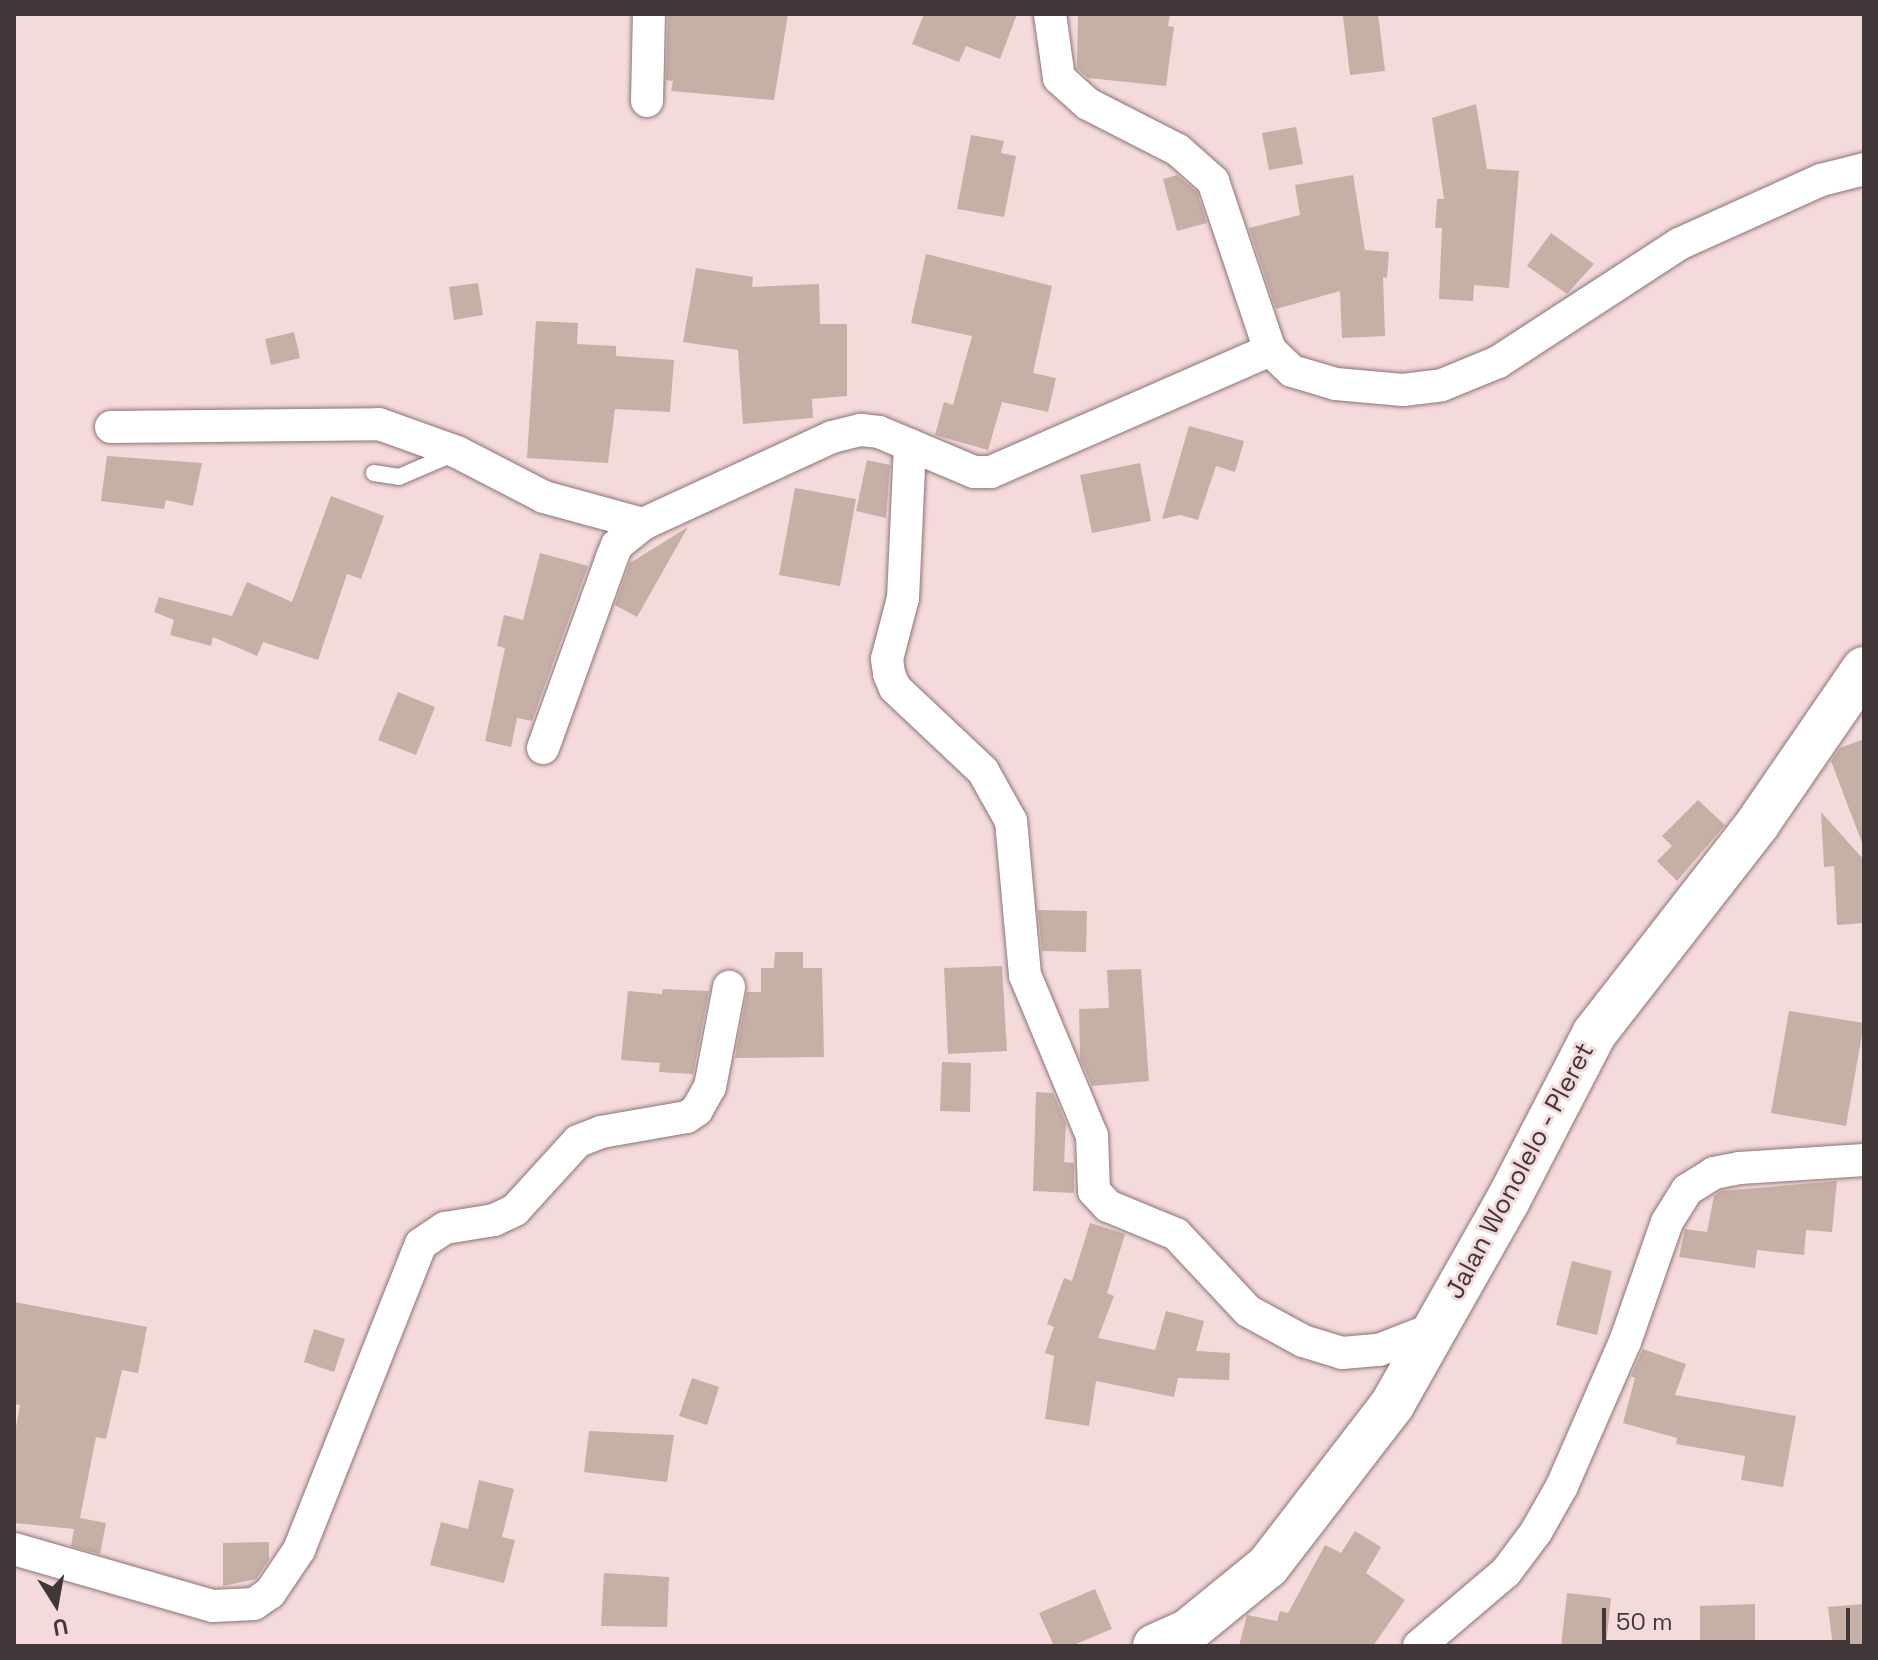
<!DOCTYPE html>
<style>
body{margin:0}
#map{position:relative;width:1878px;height:1660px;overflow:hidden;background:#f5dadc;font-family:"Space Grotesk",sans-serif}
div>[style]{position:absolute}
.building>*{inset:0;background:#c6afa5}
.roads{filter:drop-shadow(0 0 2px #8c7476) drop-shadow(0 0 2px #8c7476)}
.service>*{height:16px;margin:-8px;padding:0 8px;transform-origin:8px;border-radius:8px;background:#fff}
.minor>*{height:32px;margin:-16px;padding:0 16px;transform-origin:16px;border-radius:16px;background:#fff}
.secondary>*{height:44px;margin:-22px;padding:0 22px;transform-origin:22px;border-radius:22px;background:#fff}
span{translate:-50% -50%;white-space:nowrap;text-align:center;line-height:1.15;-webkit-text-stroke:6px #f5dadc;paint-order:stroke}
.street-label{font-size:26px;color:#423738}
.frame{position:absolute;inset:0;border:16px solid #423738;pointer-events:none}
.north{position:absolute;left:16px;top:1564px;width:80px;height:80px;-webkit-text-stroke:6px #f5dadc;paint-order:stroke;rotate:169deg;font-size:22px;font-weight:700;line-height:32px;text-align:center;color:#423738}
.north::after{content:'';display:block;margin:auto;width:28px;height:36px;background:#423738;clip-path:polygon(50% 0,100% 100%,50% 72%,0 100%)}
.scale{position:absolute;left:1602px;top:1608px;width:248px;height:36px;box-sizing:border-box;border:4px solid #423738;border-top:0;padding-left:10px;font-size:24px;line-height:28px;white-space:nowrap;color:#423738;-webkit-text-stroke:6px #f5dadc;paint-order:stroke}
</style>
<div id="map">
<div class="building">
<div style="clip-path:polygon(668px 14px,788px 14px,774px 100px,671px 91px,673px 81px,666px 80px)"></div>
<div style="clip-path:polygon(924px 14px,1017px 14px,1000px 59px,966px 46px,959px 62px,912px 44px)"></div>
<div style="clip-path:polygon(1078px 14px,1170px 14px,1168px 26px,1174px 27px,1166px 86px,1088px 78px,1077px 68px)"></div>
<div style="clip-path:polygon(1362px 14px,1378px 14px,1385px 71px,1350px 75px,1343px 16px)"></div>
<div style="clip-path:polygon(1476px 104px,1487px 169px,1519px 171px,1509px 288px,1474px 285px,1473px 301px,1439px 299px,1442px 228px,1435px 228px,1437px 199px,1444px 199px,1432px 118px)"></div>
<div style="clip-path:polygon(1296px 127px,1303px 164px,1269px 170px,1262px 133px)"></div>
<div style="clip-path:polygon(971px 135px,1004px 141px,1001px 153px,1016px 156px,1004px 217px,957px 209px)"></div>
<div style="clip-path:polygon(1177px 175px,1197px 192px,1207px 223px,1177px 231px,1163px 179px)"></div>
<div style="clip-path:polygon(1353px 175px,1365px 250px,1389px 252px,1387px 278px,1383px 277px,1385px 336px,1342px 338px,1340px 291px,1276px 309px,1249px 228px,1300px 215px,1295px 185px)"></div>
<div style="clip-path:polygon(1551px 233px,1594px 264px,1567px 294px,1527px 266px)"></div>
<div style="clip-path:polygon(926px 254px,1052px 286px,1033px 373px,1056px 378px,1048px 412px,1002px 402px,988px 450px,935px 435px,944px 402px,953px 405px,972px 336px,911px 323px)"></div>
<div style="clip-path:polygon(696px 268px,753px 277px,752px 287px,819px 284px,820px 324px,847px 324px,847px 396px,812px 399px,813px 418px,743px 424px,738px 350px,683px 342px)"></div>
<div style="clip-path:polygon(478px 283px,483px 315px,454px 320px,449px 287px)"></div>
<div style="clip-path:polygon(536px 321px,578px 323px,577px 344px,616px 346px,616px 356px,674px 360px,670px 412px,615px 409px,608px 463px,527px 458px)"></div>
<div style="clip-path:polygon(294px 332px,300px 358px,271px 365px,265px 339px)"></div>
<div style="clip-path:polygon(1189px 426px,1244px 441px,1235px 472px,1216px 466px,1198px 520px,1180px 515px,1162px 519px)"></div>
<div style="clip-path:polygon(107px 456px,202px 463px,193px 506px,166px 500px,164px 509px,101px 501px)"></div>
<div style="clip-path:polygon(867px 460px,890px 465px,886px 518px,856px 511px)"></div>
<div style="clip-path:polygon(1140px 463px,1151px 521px,1092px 533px,1080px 475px)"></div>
<div style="clip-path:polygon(795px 488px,856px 499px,840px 586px,779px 575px)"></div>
<div style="clip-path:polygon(331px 496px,384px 516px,361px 579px,347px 574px,318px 660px,263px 642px,257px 656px,213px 637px,211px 646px,170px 635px,174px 620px,154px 612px,159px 597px,232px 616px,247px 582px,292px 602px)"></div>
<div style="clip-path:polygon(688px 527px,637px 617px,615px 605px,630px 563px)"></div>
<div style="clip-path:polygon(540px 553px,588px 566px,532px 721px,517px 718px,511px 747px,485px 741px,505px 648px,497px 646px,504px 615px,523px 620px)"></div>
<div style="clip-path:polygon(398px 692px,435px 707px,416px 755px,378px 740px)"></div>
<div style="clip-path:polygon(1864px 739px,1864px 842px,1862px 843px,1831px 761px,1840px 748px)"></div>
<div style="clip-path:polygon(1698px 800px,1725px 825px,1677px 881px,1657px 861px,1672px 846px,1662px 836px)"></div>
<div style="clip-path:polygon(1821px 812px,1864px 860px,1864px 923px,1837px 925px,1834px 866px,1824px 867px)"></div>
<div style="clip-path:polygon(1038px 910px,1087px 911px,1086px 952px,1042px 951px)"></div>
<div style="clip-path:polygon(775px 952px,803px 952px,803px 968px,822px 968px,824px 1057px,735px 1058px,747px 992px,761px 992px,761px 968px,774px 968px)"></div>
<div style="clip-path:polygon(1002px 966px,1007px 1051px,948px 1054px,944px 968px)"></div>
<div style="clip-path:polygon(1141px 969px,1149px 1081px,1092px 1086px,1080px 1058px,1079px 1009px,1109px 1008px,1107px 970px)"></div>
<div style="clip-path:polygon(663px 989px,709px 991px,693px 1074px,659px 1072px,660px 1063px,621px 1060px,628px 991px,662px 994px)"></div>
<div style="clip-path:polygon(1789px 1011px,1864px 1023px,1846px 1126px,1771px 1113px)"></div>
<div style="clip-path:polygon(942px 1062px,971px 1063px,970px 1112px,940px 1111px)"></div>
<div style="clip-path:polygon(1036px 1092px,1053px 1093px,1066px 1123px,1064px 1162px,1074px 1163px,1074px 1193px,1033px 1191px)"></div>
<div style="clip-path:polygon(1837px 1181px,1832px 1232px,1806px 1230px,1804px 1255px,1757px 1250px,1755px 1268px,1679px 1257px,1685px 1229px,1707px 1232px,1714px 1196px,1721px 1191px)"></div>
<div style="clip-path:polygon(1090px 1223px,1125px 1234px,1107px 1293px,1114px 1296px,1098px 1338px,1155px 1350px,1166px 1311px,1204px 1321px,1196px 1351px,1230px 1353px,1229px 1380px,1178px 1378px,1174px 1397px,1096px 1381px,1089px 1426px,1045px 1419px,1054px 1356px,1045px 1353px,1054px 1327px,1047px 1324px,1064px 1278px,1072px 1281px)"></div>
<div style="clip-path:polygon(1572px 1261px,1612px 1271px,1597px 1335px,1556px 1325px)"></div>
<div style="clip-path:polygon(14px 1302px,147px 1327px,138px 1373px,122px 1370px,106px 1439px,96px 1437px,80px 1518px,106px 1523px,100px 1554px,71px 1546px,74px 1529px,14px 1523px,14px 1438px,20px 1405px,14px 1404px)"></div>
<div style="clip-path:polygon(314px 1329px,345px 1339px,334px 1372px,304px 1362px)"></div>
<div style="clip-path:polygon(1643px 1349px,1686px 1364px,1675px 1395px,1796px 1416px,1783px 1487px,1741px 1480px,1745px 1456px,1676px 1444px,1677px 1438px,1623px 1423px,1635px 1378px,1631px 1376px)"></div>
<div style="clip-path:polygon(692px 1378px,719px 1387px,707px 1425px,679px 1416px)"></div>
<div style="clip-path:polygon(589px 1431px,674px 1435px,667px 1482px,584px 1472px)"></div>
<div style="clip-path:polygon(479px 1480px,514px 1489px,502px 1537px,515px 1540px,504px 1583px,430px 1565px,441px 1522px,468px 1529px)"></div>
<div style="clip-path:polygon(1355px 1531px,1381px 1547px,1366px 1573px,1405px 1600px,1373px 1646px,1239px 1646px,1247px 1615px,1277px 1621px,1280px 1611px,1288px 1613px,1325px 1545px,1341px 1553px)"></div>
<div style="clip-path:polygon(269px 1542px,269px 1560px,256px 1579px,223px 1586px,223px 1543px)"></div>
<div style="clip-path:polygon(604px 1573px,669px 1577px,667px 1627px,601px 1626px)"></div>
<div style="clip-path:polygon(1095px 1589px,1112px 1629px,1071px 1646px,1054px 1646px,1039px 1613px)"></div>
<div style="clip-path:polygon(1567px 1593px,1611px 1598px,1606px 1646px,1561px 1646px)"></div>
<div style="clip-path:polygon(1755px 1604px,1755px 1646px,1700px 1646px,1700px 1606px)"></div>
<div style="clip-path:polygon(1864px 1604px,1864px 1646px,1833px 1646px,1828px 1607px)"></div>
</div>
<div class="roads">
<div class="service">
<div style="left:374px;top:473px;width:25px;rotate:9deg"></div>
<div style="left:399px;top:477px;width:61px;rotate:-23.2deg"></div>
</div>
<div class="minor">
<div style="left:1050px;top:14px;width:65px;rotate:82deg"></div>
<div style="left:1059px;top:78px;width:39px;rotate:42deg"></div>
<div style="left:1088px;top:104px;width:101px;rotate:27.1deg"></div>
<div style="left:1178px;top:150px;width:47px;rotate:41.5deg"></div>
<div style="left:1213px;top:181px;width:178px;rotate:71.4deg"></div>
<div style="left:1270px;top:350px;width:30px;rotate:44deg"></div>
<div style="left:1292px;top:371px;width:46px;rotate:16.5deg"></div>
<div style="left:1336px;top:384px;width:67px;rotate:5.1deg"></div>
<div style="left:1403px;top:390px;width:39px;rotate:-7deg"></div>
<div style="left:1442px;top:385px;width:61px;rotate:-22.3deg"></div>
<div style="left:1498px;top:362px;width:216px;rotate:-33.1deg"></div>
<div style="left:1679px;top:244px;width:156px;rotate:-24.3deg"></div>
<div style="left:1821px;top:180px;width:44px;rotate:-14.3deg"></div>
<div style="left:647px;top:101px;width:87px;rotate:-88.7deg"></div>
<div style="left:111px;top:427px;width:268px;rotate:-0.6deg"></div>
<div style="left:379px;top:424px;width:83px;rotate:19.7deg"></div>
<div style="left:457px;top:452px;width:98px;rotate:27.3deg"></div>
<div style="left:544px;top:497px;width:103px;rotate:15.3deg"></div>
<div style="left:910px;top:445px;width:153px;rotate:92.6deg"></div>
<div style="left:903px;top:598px;width:63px;rotate:104.7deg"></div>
<div style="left:887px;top:659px;width:15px;rotate:82deg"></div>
<div style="left:889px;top:674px;width:15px;rotate:67deg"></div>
<div style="left:895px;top:688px;width:121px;rotate:43.3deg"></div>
<div style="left:983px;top:771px;width:57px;rotate:60.8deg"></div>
<div style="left:1011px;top:821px;width:155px;rotate:84.8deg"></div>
<div style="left:1025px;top:975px;width:174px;rotate:67.4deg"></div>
<div style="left:1092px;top:1136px;width:55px;rotate:87.9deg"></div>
<div style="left:1094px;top:1191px;width:21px;rotate:47deg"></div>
<div style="left:1108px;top:1206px;width:74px;rotate:22.4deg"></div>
<div style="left:1176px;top:1234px;width:105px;rotate:46.9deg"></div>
<div style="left:1248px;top:1311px;width:63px;rotate:28.6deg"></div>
<div style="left:1303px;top:1341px;width:41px;rotate:17.1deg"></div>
<div style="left:1342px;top:1353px;width:37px;rotate:-5deg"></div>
<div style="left:1379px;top:1350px;width:60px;rotate:-21.4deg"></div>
<div style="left:543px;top:748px;width:203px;rotate:-70.1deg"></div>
<div style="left:612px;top:557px;width:13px;rotate:-67deg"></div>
<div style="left:617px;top:545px;width:33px;rotate:-39deg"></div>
<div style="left:643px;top:524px;width:208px;rotate:-24.7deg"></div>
<div style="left:832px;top:437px;width:30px;rotate:-14deg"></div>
<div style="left:861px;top:430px;width:18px;rotate:6deg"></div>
<div style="left:879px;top:432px;width:103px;rotate:22.8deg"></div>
<div style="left:974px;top:472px;width:17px"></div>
<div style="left:991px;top:472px;width:305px;rotate:-23.6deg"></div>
<div style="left:14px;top:1549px;width:207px;rotate:16deg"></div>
<div style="left:213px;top:1606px;width:41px;rotate:-2.8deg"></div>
<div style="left:254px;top:1604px;width:19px;rotate:-35deg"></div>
<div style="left:270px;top:1593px;width:52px;rotate:-56deg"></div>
<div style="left:299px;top:1550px;width:329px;rotate:-68.3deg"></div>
<div style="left:421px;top:1244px;width:29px;rotate:-34deg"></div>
<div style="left:445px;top:1228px;width:50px;rotate:-9.3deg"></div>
<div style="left:494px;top:1220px;width:23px;rotate:-25deg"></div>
<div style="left:515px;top:1210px;width:93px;rotate:-47.6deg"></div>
<div style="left:578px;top:1141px;width:25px;rotate:-21deg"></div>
<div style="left:601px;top:1132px;width:87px;rotate:-9.9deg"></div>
<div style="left:687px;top:1117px;width:12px;rotate:-35deg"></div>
<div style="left:697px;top:1110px;width:26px;rotate:-61deg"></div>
<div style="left:710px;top:1087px;width:102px;rotate:-79.2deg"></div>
<div style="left:1419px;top:1646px;width:114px;rotate:-40.4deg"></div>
<div style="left:1506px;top:1572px;width:50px;rotate:-53.1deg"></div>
<div style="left:1536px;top:1532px;width:53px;rotate:-60.5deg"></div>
<div style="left:1562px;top:1486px;width:157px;rotate:-66.4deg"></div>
<div style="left:1625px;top:1342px;width:127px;rotate:-70.7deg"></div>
<div style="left:1667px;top:1222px;width:38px;rotate:-58deg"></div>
<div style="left:1687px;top:1190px;width:32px;rotate:-32deg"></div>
<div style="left:1714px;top:1173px;width:26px;rotate:-11deg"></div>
<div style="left:1740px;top:1168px;width:124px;rotate:-3.7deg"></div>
</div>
<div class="secondary">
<div style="left:1155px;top:1646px;width:35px;rotate:-24deg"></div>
<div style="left:1187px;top:1632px;width:104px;rotate:-39.2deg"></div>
<div style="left:1268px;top:1566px;width:203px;rotate:-52.4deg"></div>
<div style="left:1392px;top:1405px;width:233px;rotate:-60.5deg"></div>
<div style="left:1507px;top:1202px;width:189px;rotate:-62.6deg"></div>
<div style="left:1594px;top:1034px;width:267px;rotate:-52.1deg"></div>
<div style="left:1758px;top:823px;width:187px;rotate:-55.5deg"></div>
</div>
</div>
<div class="street-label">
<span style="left:1520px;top:1171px;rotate:-62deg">Jalan Wonolelo - Pleret</span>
</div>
<div class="frame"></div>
<div class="north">U</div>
<div class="scale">50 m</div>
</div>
